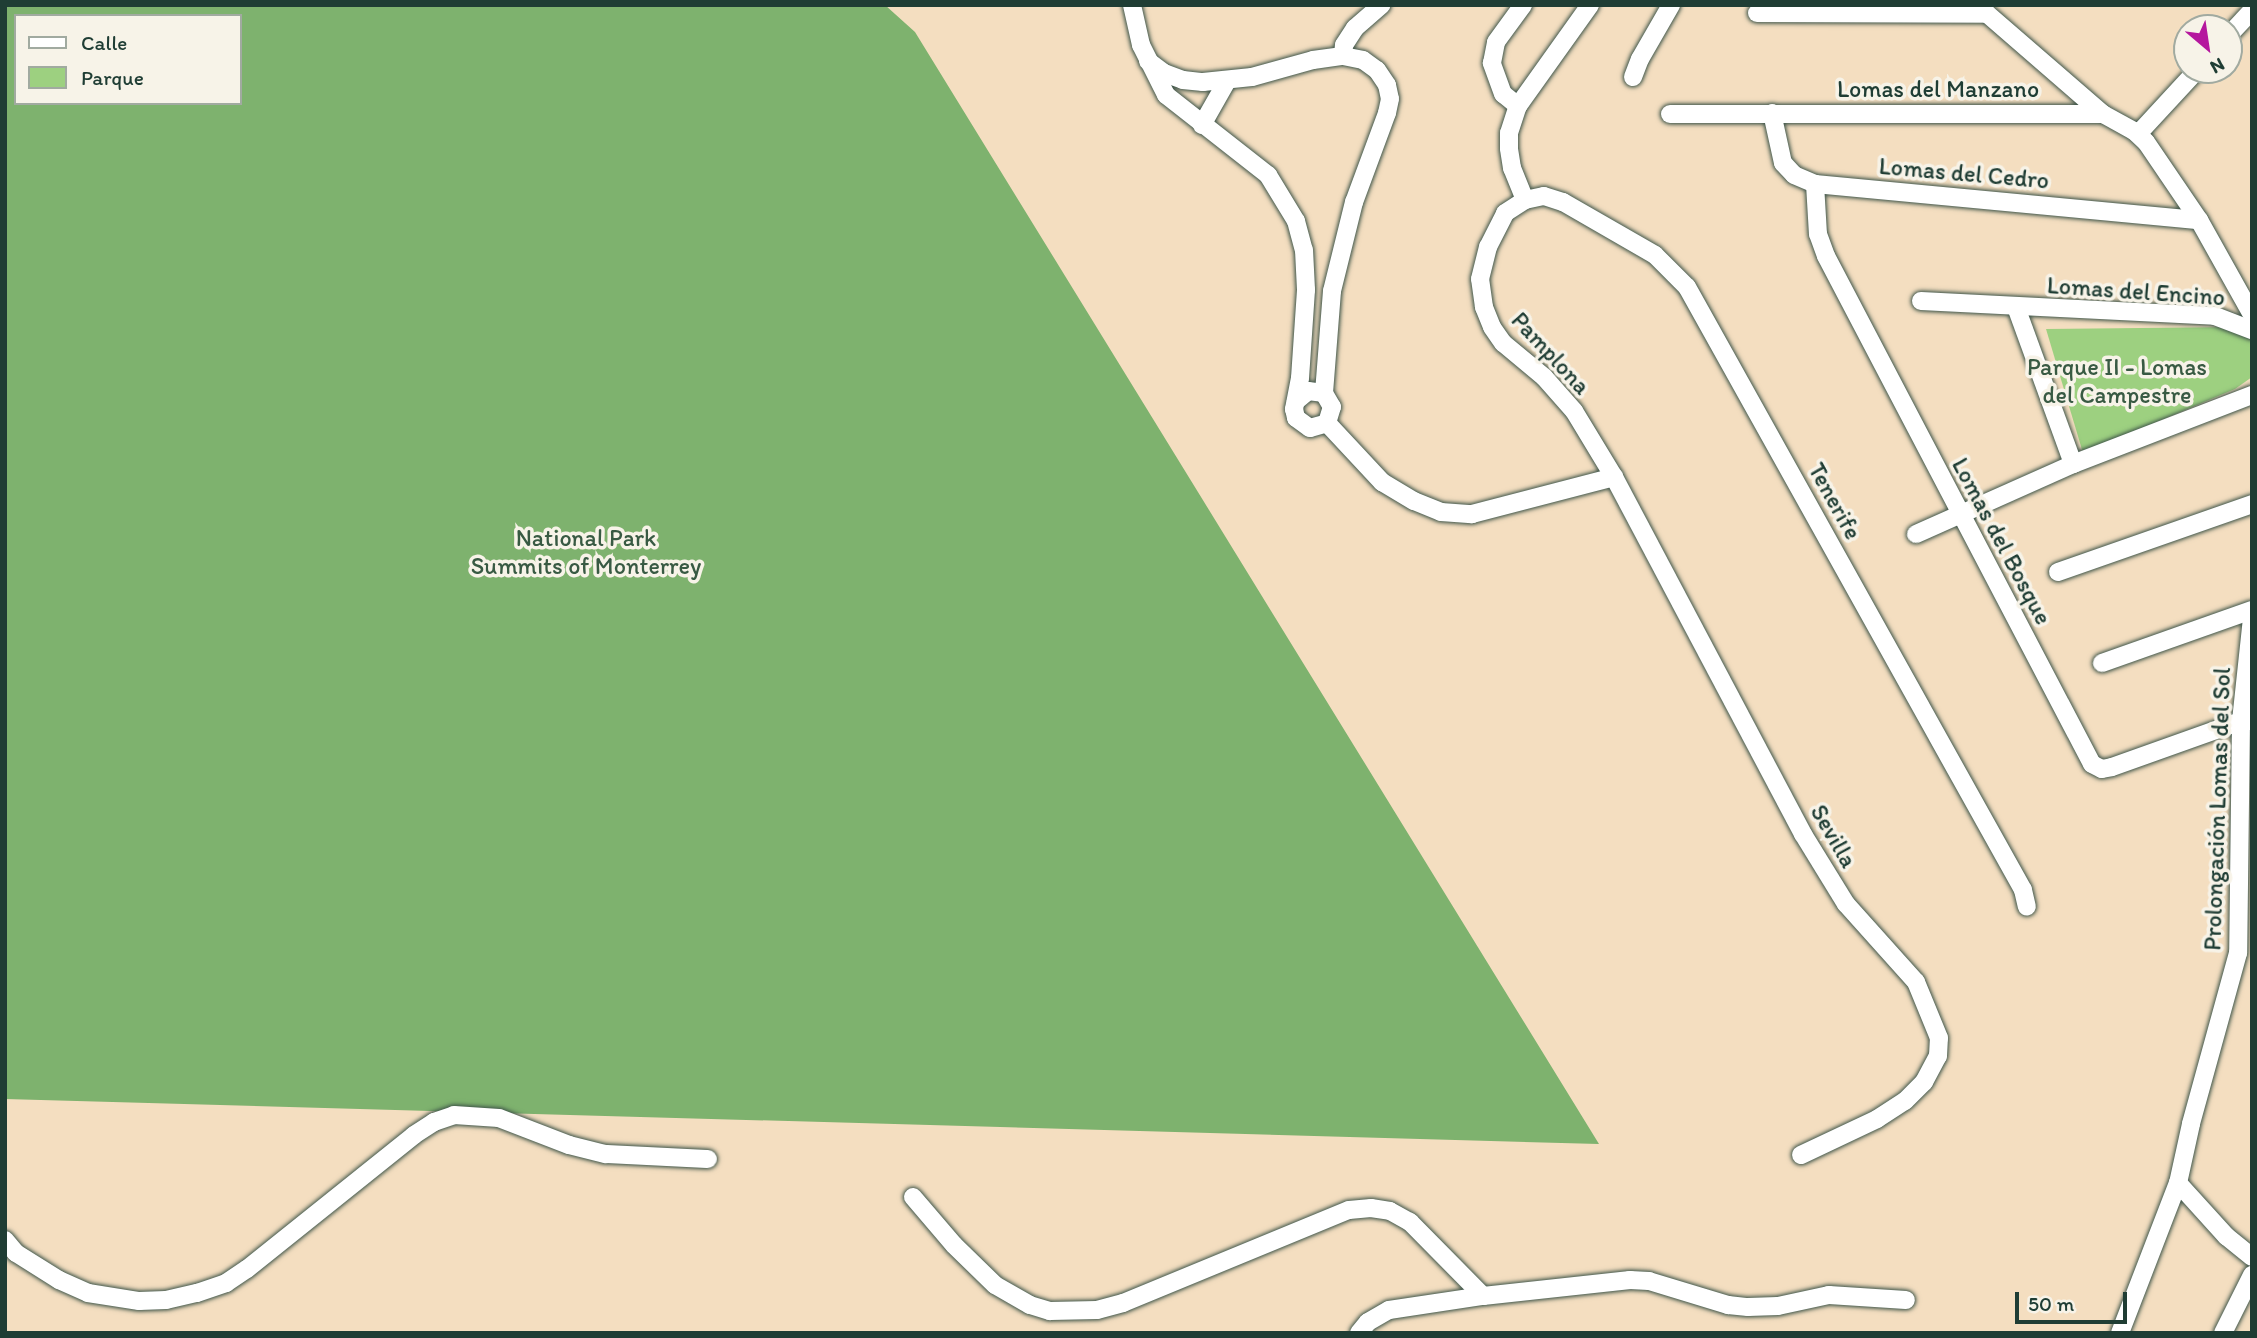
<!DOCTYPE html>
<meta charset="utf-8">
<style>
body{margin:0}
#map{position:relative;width:2257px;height:1338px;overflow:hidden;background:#f4dec0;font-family:Itim,sans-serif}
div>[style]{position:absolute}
.green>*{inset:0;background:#9dd080}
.forest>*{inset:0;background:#7eb26e}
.roads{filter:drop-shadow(0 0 2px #3f5549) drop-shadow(0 0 2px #3f5549)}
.minor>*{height:18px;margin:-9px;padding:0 9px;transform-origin:9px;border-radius:9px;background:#fff}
span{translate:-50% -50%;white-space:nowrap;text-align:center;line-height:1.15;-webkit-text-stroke:7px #f7f3e8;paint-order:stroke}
.street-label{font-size:24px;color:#1f3d34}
.park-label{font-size:24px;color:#385a43}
.frame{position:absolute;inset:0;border:7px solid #1f3d34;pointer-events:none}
.legend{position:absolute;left:14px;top:14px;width:228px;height:91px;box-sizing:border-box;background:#f7f3e8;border:2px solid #a1aaa0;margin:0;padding:9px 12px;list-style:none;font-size:21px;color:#1f3d34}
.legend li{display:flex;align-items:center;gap:14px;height:35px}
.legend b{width:35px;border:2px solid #a1aaa0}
.north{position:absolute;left:2173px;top:14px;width:70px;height:70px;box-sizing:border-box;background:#f7f3e8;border:2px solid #a1aaa0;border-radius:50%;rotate:151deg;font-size:19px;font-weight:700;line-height:28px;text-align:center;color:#1f3d34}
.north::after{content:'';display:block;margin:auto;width:24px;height:32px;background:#b5179e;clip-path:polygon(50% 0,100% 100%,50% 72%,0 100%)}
.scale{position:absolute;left:2015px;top:1292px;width:112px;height:32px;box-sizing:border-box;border:4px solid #1f3d34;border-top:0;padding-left:9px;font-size:21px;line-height:24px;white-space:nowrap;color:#1f3d34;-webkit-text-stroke:5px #f7f3e8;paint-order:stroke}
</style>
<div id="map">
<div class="green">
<div style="clip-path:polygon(2235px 327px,2252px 339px,2252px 377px,2235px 389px,2083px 453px,2046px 329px)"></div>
</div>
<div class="forest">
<div style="clip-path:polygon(evenodd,5px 5px,885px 5px,915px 32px,1599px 1144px,5px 1099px,5px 5px,16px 16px,240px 16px,240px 103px,16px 103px,16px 16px)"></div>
</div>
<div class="roads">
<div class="minor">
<div style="left:1132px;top:5px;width:41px;rotate:77.3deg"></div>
<div style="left:1141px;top:45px;width:56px;rotate:63.4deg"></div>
<div style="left:1166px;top:95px;width:130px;rotate:38.1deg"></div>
<div style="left:1268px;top:175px;width:54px;rotate:58.7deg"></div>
<div style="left:1296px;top:221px;width:30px;rotate:75deg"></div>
<div style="left:1304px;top:250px;width:40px;rotate:87.1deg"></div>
<div style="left:1306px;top:290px;width:88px;rotate:93.9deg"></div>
<div style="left:1300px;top:378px;width:32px;rotate:101deg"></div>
<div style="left:1294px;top:409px;width:9px;rotate:77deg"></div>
<div style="left:1296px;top:418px;width:17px;rotate:36deg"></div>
<div style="left:1310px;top:428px;width:18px;rotate:-16deg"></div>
<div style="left:1327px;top:423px;width:17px;rotate:-73deg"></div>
<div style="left:1332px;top:407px;width:16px;rotate:-120deg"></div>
<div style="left:1324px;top:393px;width:16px;rotate:-173deg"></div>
<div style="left:1308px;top:391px;width:16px;rotate:140deg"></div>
<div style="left:1977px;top:5px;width:167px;rotate:40.9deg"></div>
<div style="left:2103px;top:114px;width:35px;rotate:29deg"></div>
<div style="left:2134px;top:131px;width:16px;rotate:43deg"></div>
<div style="left:2146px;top:142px;width:94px;rotate:55.8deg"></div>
<div style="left:2199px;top:220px;width:109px;rotate:60.8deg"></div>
<div style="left:1757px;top:13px;width:230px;rotate:0.2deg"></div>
<div style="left:2229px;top:35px;width:34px;rotate:-47deg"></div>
<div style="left:1343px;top:56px;width:11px;rotate:-85deg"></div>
<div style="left:1344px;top:45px;width:20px;rotate:-57deg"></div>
<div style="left:1355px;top:28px;width:35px;rotate:-41deg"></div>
<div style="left:1148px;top:61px;width:20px;rotate:37deg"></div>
<div style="left:1164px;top:73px;width:20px;rotate:20deg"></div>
<div style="left:1183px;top:80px;width:20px;rotate:6deg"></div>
<div style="left:1203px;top:82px;width:49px;rotate:-5.8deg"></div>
<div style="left:1252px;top:77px;width:63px;rotate:-15.6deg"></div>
<div style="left:1313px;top:60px;width:30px;rotate:-8deg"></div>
<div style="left:1343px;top:56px;width:20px;rotate:11deg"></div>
<div style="left:1363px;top:60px;width:17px;rotate:36deg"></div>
<div style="left:1377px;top:70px;width:18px;rotate:56deg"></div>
<div style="left:1387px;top:85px;width:14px;rotate:78deg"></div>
<div style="left:1390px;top:99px;width:14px;rotate:102deg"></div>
<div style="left:1387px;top:113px;width:95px;rotate:110.3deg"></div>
<div style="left:1354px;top:202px;width:92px;rotate:103.9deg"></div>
<div style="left:1332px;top:291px;width:102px;rotate:94.5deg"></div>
<div style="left:1633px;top:77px;width:19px;rotate:-69deg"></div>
<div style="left:1640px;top:59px;width:62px;rotate:-60.1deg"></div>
<div style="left:1518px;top:106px;width:19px;rotate:-141deg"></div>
<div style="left:1503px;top:94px;width:33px;rotate:-110deg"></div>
<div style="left:1492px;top:63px;width:21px;rotate:-79deg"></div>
<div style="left:1496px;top:42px;width:46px;rotate:-53.9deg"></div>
<div style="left:1772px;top:113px;width:51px;rotate:77.6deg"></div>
<div style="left:1783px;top:163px;width:16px;rotate:47deg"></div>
<div style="left:1794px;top:175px;width:23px;rotate:23deg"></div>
<div style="left:1815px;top:184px;width:386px;rotate:5.4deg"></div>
<div style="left:1670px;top:114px;width:433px"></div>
<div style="left:1202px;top:125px;width:51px;rotate:-60.4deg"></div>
<div style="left:2138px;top:134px;width:87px;rotate:-47.3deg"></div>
<div style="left:1815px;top:184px;width:50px;rotate:86.6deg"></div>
<div style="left:1818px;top:234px;width:23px;rotate:70deg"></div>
<div style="left:1826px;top:256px;width:573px;rotate:62.36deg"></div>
<div style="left:2092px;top:764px;width:11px;rotate:27deg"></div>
<div style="left:2102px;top:769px;width:10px;rotate:-11deg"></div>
<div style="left:2112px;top:767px;width:137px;rotate:-19.6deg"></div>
<div style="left:2241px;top:721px;width:11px"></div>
<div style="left:1525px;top:200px;width:35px;rotate:-112deg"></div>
<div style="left:1512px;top:168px;width:20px;rotate:-99deg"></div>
<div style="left:1509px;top:148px;width:15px;rotate:-90deg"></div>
<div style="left:1509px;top:133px;width:28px;rotate:-72deg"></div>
<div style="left:1518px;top:106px;width:124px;rotate:-54.5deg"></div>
<div style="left:1921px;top:301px;width:294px;rotate:2.9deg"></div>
<div style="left:2215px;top:316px;width:40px;rotate:21deg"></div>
<div style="left:2016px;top:307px;width:167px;rotate:70deg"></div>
<div style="left:1327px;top:423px;width:81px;rotate:47deg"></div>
<div style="left:1382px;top:482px;width:37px;rotate:31deg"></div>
<div style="left:1414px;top:501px;width:29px;rotate:22deg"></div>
<div style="left:1441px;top:512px;width:31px;rotate:4deg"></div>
<div style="left:1472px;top:514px;width:147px;rotate:-14.6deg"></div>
<div style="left:1916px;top:534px;width:172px;rotate:-24deg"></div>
<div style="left:2073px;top:464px;width:192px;rotate:-21.1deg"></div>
<div style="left:2058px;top:572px;width:206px;rotate:-19.3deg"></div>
<div style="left:2252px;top:618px;width:104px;rotate:96.1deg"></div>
<div style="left:2241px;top:721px;width:232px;rotate:90.7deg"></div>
<div style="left:2238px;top:953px;width:177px;rotate:105.4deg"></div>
<div style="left:2191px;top:1124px;width:60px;rotate:102.4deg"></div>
<div style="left:2178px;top:1183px;width:72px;rotate:47.8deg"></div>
<div style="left:2226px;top:1236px;width:33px;rotate:39deg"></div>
<div style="left:2102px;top:663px;width:159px;rotate:-19.5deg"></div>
<div style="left:1801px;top:1155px;width:84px;rotate:-25.3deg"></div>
<div style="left:1877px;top:1119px;width:33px;rotate:-33deg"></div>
<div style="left:1905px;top:1101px;width:27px;rotate:-45deg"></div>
<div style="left:1924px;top:1082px;width:30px;rotate:-62deg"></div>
<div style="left:1938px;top:1056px;width:18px;rotate:-87deg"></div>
<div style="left:1939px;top:1038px;width:61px;rotate:-112.3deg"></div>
<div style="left:1916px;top:982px;width:105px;rotate:-131.9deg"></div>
<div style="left:1846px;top:904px;width:82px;rotate:-121.6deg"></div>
<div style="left:1803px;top:834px;width:404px;rotate:-117.9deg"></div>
<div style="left:1614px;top:477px;width:77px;rotate:-121.2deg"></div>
<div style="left:1574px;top:411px;width:45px;rotate:-131.4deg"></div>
<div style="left:1544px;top:377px;width:53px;rotate:-140.3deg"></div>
<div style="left:1503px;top:343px;width:19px;rotate:-125deg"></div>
<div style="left:1492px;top:327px;width:22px;rotate:-112deg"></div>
<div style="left:1484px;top:307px;width:28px;rotate:-98deg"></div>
<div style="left:1480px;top:279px;width:33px;rotate:-76deg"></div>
<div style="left:1488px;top:247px;width:38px;rotate:-63deg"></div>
<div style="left:1505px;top:213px;width:24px;rotate:-33deg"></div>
<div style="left:1525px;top:200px;width:19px;rotate:-12deg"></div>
<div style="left:1544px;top:196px;width:20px;rotate:18deg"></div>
<div style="left:1563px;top:202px;width:106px;rotate:29.9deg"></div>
<div style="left:1655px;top:255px;width:45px;rotate:45deg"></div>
<div style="left:1687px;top:287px;width:690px;rotate:60.87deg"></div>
<div style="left:2023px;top:890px;width:17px;rotate:77deg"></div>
<div style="left:913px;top:1197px;width:63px;rotate:49.5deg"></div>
<div style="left:954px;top:1245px;width:57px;rotate:44.3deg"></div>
<div style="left:995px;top:1285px;width:40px;rotate:29.7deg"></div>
<div style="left:1030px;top:1305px;width:21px;rotate:17deg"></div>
<div style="left:1050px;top:1311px;width:47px;rotate:-1.2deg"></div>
<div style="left:1097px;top:1310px;width:27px;rotate:-15deg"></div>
<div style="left:1123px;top:1303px;width:244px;rotate:-22.4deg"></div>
<div style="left:1349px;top:1210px;width:22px;rotate:-5deg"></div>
<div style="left:1371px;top:1208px;width:19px;rotate:9deg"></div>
<div style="left:1390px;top:1211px;width:23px;rotate:29deg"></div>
<div style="left:1410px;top:1222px;width:104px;rotate:45.4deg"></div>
<div style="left:1483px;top:1296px;width:148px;rotate:-6.2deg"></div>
<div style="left:1630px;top:1280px;width:19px;rotate:3deg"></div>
<div style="left:1649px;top:1281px;width:83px;rotate:16.9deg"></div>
<div style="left:1728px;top:1305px;width:20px;rotate:6deg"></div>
<div style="left:1748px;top:1307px;width:30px;rotate:-2deg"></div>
<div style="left:1778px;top:1306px;width:52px;rotate:-12.2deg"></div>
<div style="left:1829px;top:1295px;width:77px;rotate:3.7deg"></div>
<div style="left:5px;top:1240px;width:17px;rotate:50deg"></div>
<div style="left:16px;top:1253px;width:51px;rotate:32.1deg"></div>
<div style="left:59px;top:1280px;width:32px;rotate:24deg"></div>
<div style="left:88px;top:1293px;width:52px;rotate:8.9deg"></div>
<div style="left:139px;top:1301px;width:27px;rotate:-2deg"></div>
<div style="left:166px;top:1300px;width:32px;rotate:-13deg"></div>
<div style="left:197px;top:1293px;width:31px;rotate:-19deg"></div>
<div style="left:226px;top:1283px;width:25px;rotate:-34deg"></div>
<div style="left:247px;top:1269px;width:214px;rotate:-38.7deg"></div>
<div style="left:414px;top:1135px;width:24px;rotate:-33deg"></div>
<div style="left:434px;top:1122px;width:21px;rotate:-19deg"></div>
<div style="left:454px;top:1115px;width:45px;rotate:3.8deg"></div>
<div style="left:499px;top:1118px;width:75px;rotate:21.1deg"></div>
<div style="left:569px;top:1145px;width:38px;rotate:14deg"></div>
<div style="left:606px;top:1154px;width:102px;rotate:2.8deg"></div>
<div style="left:1359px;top:1333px;width:14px;rotate:-51deg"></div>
<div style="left:1368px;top:1322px;width:24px;rotate:-30deg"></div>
<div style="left:1389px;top:1310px;width:95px;rotate:-8.5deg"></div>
<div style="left:2120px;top:1333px;width:161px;rotate:-68.9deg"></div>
<div style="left:2223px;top:1333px;width:65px;rotate:-63.4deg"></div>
</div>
</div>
<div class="street-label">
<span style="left:1938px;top:89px">Lomas del Manzano</span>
<span style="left:1964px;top:173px;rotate:5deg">Lomas del Cedro</span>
<span style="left:2136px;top:291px;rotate:4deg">Lomas del Encino</span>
<span style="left:1551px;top:353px;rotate:47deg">Pamplona</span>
<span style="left:1835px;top:501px;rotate:61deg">Tenerife</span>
<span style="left:2002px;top:541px;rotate:62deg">Lomas del Bosque</span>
<span style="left:2217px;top:809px;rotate:-88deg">Prolongación Lomas del Sol</span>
<span style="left:1834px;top:836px;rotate:60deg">Sevilla</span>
</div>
<div class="park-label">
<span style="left:2117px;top:381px">Parque II - Lomas<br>del Campestre</span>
<span style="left:586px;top:552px">National Park<br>Summits of Monterrey</span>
</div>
<div class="frame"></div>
<ul class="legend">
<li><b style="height:9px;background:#fff"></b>Calle</li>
<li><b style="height:19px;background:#9dd080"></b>Parque</li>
</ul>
<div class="north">N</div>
<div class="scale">50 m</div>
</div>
